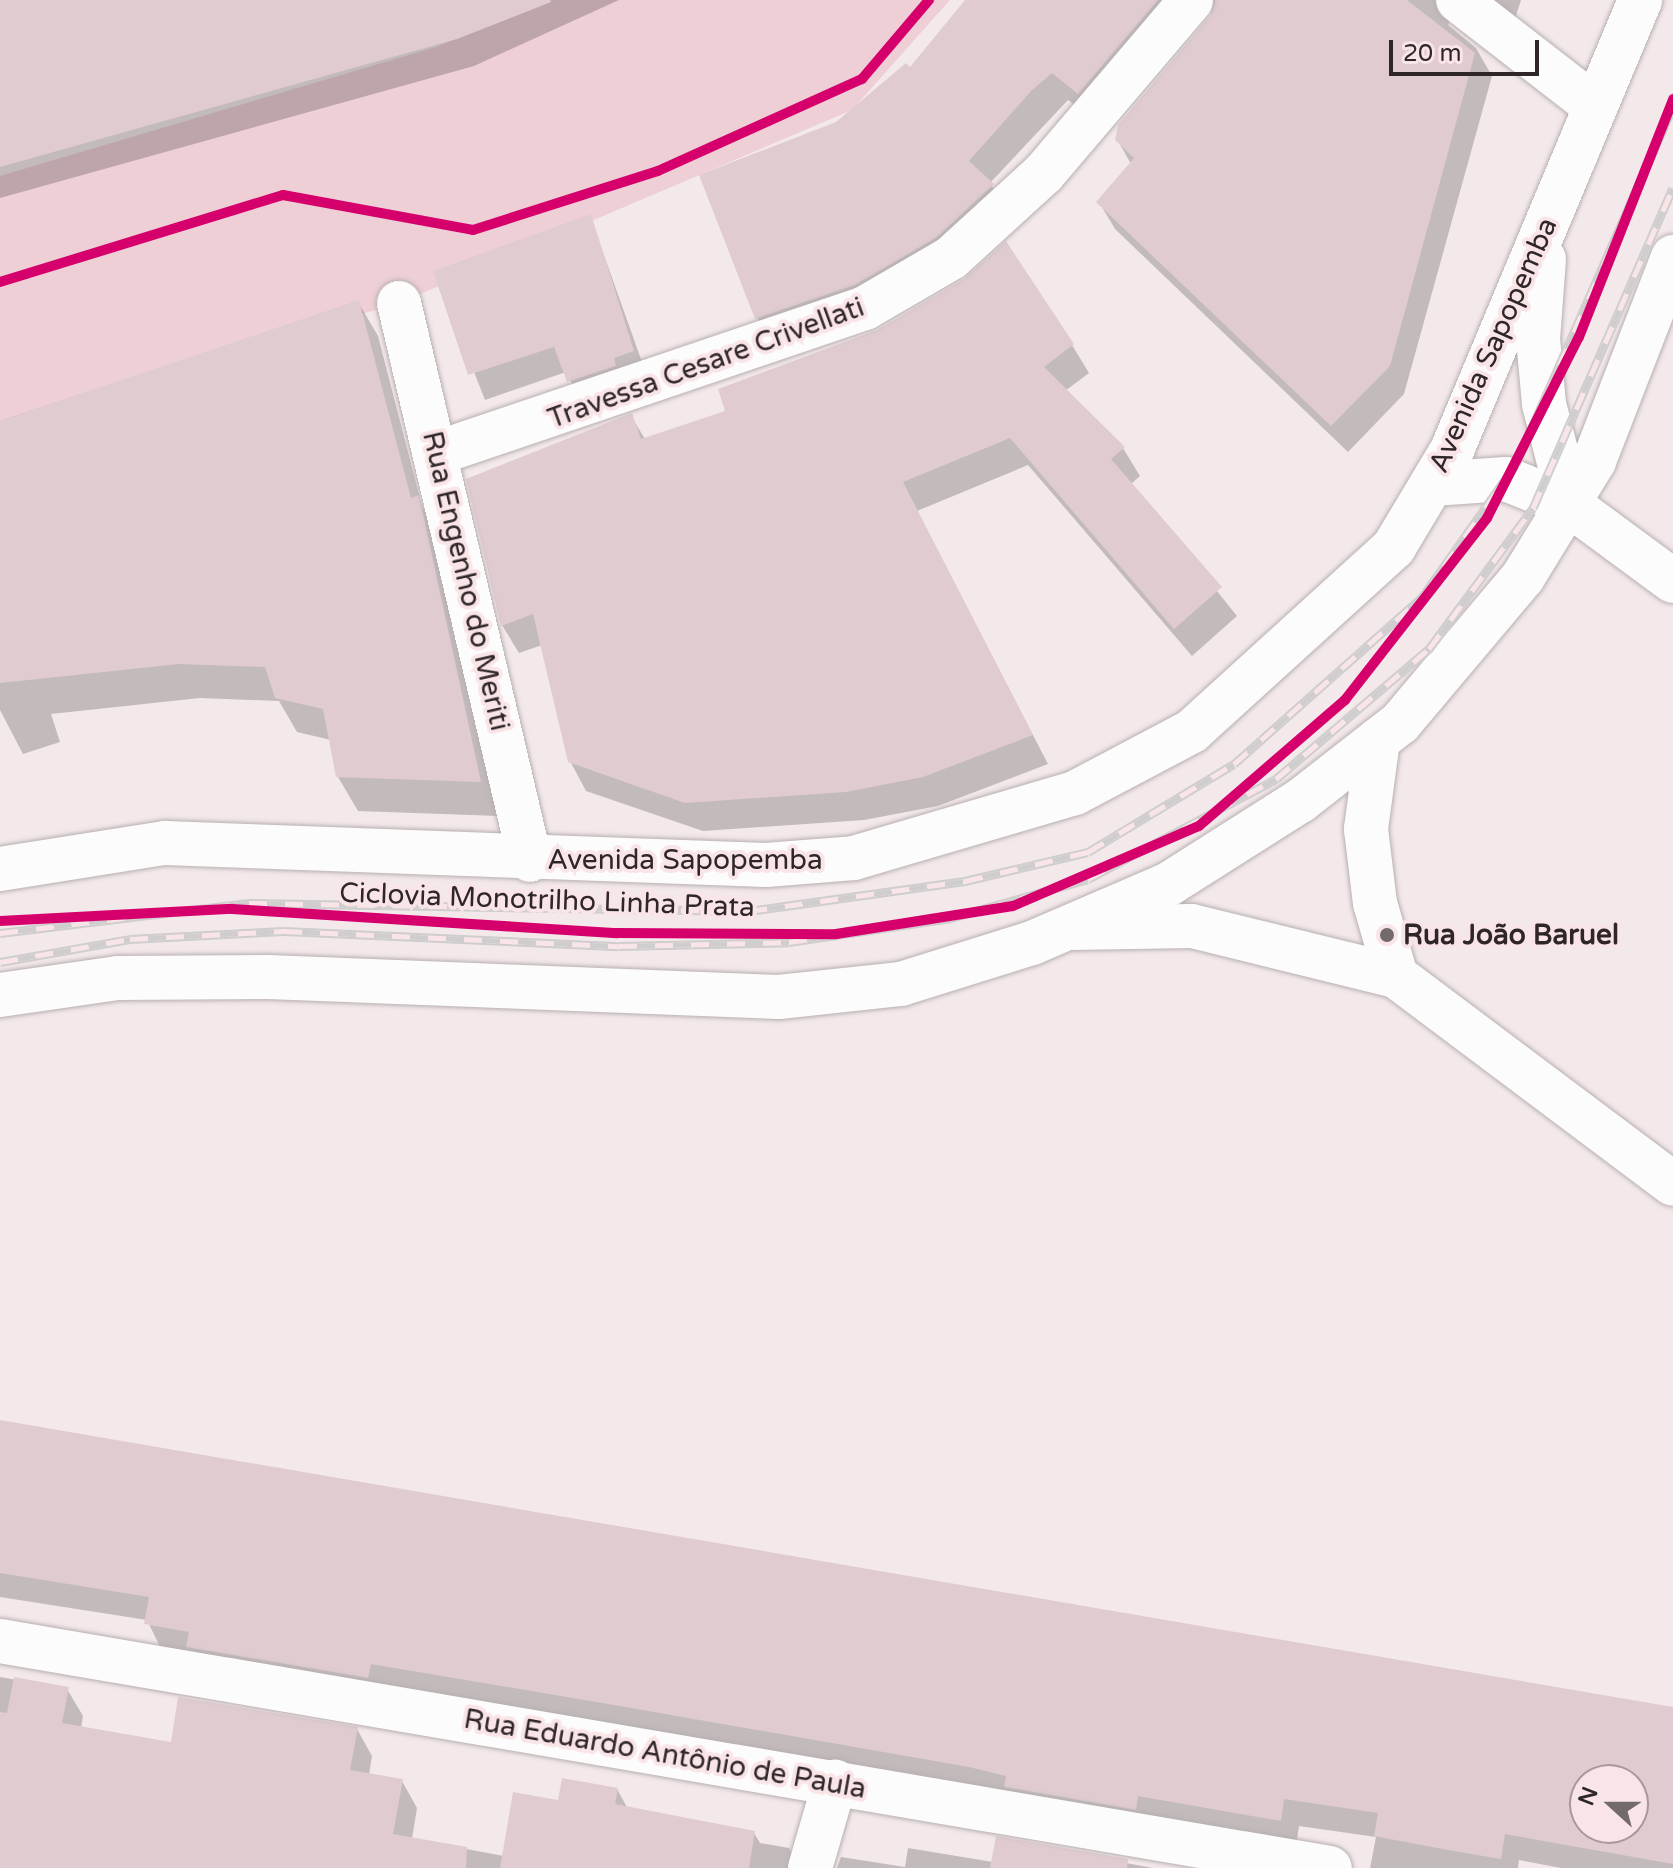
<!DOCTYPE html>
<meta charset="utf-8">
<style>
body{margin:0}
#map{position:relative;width:1673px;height:1868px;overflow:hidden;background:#f4e9ea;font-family:"Varela Round",sans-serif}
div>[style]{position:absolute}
.green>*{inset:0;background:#eecfd5}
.shadow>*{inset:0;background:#0003}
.building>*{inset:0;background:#e0ccd0}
.roads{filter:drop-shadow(0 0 2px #b7afb0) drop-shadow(0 0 2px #b7afb0)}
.minor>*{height:44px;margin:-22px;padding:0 22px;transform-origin:22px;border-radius:22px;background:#fdfcfc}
.major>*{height:44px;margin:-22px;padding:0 22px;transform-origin:22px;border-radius:22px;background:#fdfcfc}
.rail>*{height:9px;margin-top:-4.5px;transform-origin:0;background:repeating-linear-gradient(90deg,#f9e4e7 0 18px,#cfcdcd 0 36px);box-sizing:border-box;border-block:2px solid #cfcdcd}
.cycleway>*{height:10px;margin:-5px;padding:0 5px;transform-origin:5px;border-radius:5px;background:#d6006c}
.dots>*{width:22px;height:22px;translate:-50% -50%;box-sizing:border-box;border:4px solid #f9e4e7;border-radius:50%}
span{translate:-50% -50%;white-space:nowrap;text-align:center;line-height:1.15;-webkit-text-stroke:8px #f9e4e7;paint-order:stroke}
.street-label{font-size:28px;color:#2e2627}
.poi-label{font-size:28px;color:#2e2627;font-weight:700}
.left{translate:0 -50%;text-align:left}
.north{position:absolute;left:1569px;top:1764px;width:80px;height:80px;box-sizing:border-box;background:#f9e4e7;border:2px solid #a8989a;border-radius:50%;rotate:291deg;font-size:22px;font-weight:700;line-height:32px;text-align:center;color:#2e2627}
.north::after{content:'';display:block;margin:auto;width:28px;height:36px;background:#736a6b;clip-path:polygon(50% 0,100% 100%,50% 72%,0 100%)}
.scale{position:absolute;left:1389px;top:40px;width:150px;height:36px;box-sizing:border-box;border:4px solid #2e2627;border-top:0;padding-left:10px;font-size:24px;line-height:28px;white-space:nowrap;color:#2e2627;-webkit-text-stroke:6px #f9e4e7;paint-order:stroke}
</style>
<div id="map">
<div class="green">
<div style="clip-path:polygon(552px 0,950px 0,852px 110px,399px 303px,0 421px,0 176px,436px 47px)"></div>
</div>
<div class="shadow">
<div style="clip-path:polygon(0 0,619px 0,474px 66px,0 198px)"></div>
<div style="clip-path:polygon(968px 0,1521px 0,1513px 25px,1454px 11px,1448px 25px,1476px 48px,1492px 76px,1404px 394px,1348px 452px,1115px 229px,1099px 202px,1131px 164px,1117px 139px,1212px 16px,1211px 2px,1095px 120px,1068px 100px,990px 183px,1009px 213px,773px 345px,757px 318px,837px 124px,911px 70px)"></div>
<div style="clip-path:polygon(590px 216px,647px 376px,584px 407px,566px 372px,485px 400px,435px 272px)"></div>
<div style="clip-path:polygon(358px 302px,378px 336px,422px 506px,437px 532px,499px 816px,358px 811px,338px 777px,331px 740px,297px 732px,279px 701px,200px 698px,51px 714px,60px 742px,23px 754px,0 710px,0 421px)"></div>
<div style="clip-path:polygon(1072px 345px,1089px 373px,1065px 391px,1123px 448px,1140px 476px,1131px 484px,1237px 616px,1192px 656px,1028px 465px,917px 511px,1048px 764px,938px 806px,864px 820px,703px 831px,586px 791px,570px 761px,542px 645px,519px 653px,502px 625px,631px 416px,645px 439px)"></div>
<div style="clip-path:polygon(evenodd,0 1422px,1673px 1710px,1673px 1868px,1561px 1868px,1519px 1860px,1518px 1868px,1370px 1868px,1376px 1837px,1299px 1826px,1294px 1860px,162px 1651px,147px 1620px,0 1597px,0 1422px,1585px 1780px,1633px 1780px,1633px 1828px,1585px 1828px,1585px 1780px)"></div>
<div style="clip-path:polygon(0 1677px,67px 1689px,83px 1716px,81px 1728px,173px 1744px,357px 1729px,372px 1756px,369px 1775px,402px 1781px,417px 1808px,412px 1839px,504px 1856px,560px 1802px,617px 1789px,628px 1809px,754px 1833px,760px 1843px,789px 1848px,800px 1868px,0 1868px)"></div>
<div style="clip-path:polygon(997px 1839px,1153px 1868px,837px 1868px,841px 1857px,905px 1867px,908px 1848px,993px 1862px)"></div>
</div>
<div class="building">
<div style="clip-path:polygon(0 0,550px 0,551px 2px,457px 39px,0 167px)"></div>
<div style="clip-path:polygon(965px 0,1158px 0,1078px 94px,1052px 73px,1031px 91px,969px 161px,994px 184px,936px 238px,855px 285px,755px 319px,699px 175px,836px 122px,906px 63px,910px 67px)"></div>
<div style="clip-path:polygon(1215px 0,1407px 0,1475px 53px,1390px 366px,1331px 426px,1096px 202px,1134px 158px,1115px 140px,1118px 125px,1210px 16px)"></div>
<div style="clip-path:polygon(591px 214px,634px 351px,614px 358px,616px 366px,567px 382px,554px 347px,468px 375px,433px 271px)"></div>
<div style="clip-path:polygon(1006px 241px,1074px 344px,1044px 367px,1125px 447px,1111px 459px,1222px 587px,1174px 629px,1010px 438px,903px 482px,1033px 735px,923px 777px,846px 792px,685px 803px,568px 762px,533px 614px,501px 626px,466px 479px,632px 413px,641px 439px,725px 411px,718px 389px,877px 330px,964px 279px)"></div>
<div style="clip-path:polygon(359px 300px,411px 498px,419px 495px,481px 782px,336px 777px,323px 709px,275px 698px,265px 667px,179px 664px,0 683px,0 421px)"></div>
<div style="clip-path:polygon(evenodd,0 1420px,1673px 1707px,1673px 1864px,1505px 1834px,1501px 1859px,1448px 1850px,1374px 1836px,1378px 1813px,1284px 1799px,1281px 1821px,1138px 1796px,1136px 1810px,1004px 1787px,1006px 1776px,969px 1767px,614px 1705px,371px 1664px,368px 1678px,186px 1647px,189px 1632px,144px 1624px,149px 1597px,0 1573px,0 1420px,1585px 1780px,1633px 1780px,1633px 1828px,1585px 1828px,1585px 1780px)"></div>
<div style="clip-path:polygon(14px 1677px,69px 1687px,62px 1723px,171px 1742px,178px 1697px,358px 1727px,350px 1770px,403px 1779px,393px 1834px,467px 1847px,466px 1868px,0 1868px,0 1712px,7px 1713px)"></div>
<div style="clip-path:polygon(562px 1778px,618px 1788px,615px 1804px,755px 1831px,749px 1868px,500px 1868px,513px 1792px,558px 1800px)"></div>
<div style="clip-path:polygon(996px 1836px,1128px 1859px,1127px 1868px,990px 1868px)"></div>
</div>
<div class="roads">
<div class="minor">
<div style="left:1458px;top:0;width:170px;rotate:37.8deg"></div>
<div style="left:399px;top:303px;width:572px;rotate:76.77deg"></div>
<div style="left:437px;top:453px;width:452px;rotate:-18.7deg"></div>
<div style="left:865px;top:308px;width:99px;rotate:-30.2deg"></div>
<div style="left:951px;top:258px;width:126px;rotate:-42.4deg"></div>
<div style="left:1044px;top:173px;width:227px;rotate:-49.6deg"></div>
<div style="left:1570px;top:505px;width:128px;rotate:36.4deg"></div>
<div style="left:1378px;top:740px;width:90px;rotate:97.7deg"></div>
<div style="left:1366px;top:829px;width:75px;rotate:83.1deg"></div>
<div style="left:1375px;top:903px;width:76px;rotate:74deg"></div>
<div style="left:1071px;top:928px;width:121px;rotate:-0.9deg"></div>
<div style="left:1192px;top:926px;width:210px;rotate:13.8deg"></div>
<div style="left:1396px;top:976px;width:346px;rotate:36.9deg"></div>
<div style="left:0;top:1641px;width:1349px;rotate:9.69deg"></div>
<div style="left:810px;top:1868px;width:90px;rotate:-73.8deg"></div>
</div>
<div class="major">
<div style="left:1544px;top:259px;width:79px;rotate:94.3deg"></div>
<div style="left:1538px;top:338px;width:66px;rotate:84.8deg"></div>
<div style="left:1544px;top:404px;width:104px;rotate:75.6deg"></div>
<div style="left:1432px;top:484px;width:74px;rotate:-3.9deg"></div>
<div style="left:1506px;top:479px;width:69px;rotate:22.1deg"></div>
<div style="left:0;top:869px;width:167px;rotate:-9deg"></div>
<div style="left:165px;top:843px;width:601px;rotate:2.1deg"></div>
<div style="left:766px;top:865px;width:88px;rotate:-4.5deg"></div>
<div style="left:854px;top:858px;width:230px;rotate:-16.4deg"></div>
<div style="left:1075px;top:793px;width:132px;rotate:-27.9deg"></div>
<div style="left:1192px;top:731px;width:273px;rotate:-42.3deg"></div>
<div style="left:1394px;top:547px;width:113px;rotate:-59.1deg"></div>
<div style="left:1452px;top:450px;width:488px;rotate:-67.3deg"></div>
<div style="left:0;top:995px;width:119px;rotate:-8.2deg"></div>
<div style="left:118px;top:978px;width:150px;rotate:-0.4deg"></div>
<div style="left:268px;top:977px;width:511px;rotate:2.24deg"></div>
<div style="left:779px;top:997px;width:123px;rotate:-6.1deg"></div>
<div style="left:901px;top:984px;width:137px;rotate:-17.4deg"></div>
<div style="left:1032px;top:943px;width:149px;rotate:-23.3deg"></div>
<div style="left:1169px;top:884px;width:155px;rotate:-32.4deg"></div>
<div style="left:1300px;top:801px;width:127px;rotate:-38deg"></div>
<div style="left:1400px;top:723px;width:191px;rotate:-49.9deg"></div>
<div style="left:1523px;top:577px;width:136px;rotate:-58.5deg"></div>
<div style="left:1594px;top:461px;width:219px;rotate:-68.8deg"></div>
</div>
</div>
<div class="rail">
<div style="left:0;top:933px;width:251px;rotate:-6.9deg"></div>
<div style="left:249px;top:903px;width:500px;rotate:0.92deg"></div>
<div style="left:749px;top:911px;width:218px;rotate:-7.9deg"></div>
<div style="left:965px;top:881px;width:126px;rotate:-13.3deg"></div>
<div style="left:1088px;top:852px;width:170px;rotate:-31.1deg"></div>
<div style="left:1234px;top:764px;width:253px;rotate:-41.6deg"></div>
<div style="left:1423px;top:596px;width:161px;rotate:-54.8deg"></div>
<div style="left:1516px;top:464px;width:391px;rotate:-66.3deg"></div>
<div style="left:0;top:962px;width:132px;rotate:-10deg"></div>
<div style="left:130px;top:939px;width:154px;rotate:-3deg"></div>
<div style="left:284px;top:931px;width:335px;rotate:2.6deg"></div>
<div style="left:619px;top:946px;width:170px;rotate:-1.3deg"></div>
<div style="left:789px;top:942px;width:164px;rotate:-8.4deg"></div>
<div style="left:951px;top:918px;width:142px;rotate:-15.9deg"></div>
<div style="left:1088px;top:879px;width:213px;rotate:-28deg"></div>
<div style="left:1276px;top:779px;width:201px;rotate:-40.4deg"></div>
<div style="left:1429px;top:649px;width:175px;rotate:-53.6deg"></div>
<div style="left:1533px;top:508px;width:349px;rotate:-66.4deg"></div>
</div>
<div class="cycleway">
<div style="left:0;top:282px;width:296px;rotate:-17.1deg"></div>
<div style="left:283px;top:195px;width:193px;rotate:10.4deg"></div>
<div style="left:473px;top:230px;width:194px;rotate:-17.7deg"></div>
<div style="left:658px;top:171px;width:224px;rotate:-24.3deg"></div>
<div style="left:862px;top:79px;width:104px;rotate:-49.7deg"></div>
<div style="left:0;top:921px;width:232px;rotate:-3deg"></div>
<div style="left:232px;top:909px;width:386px;rotate:3.6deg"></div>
<div style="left:617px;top:933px;width:219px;rotate:0.3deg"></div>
<div style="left:836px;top:934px;width:179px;rotate:-9deg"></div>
<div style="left:1013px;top:906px;width:202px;rotate:-23.3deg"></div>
<div style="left:1199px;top:826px;width:193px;rotate:-40.8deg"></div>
<div style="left:1345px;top:700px;width:231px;rotate:-52deg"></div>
<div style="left:1487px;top:518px;width:203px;rotate:-63.1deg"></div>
<div style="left:1579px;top:337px;width:256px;rotate:-68.4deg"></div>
</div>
<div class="dots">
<div style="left:1387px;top:935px;background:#736a6b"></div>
</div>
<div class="street-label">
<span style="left:1493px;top:345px;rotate:-66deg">Avenida Sapopemba</span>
<span style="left:706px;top:363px;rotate:-20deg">Travessa Cesare Crivellati</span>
<span style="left:466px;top:581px;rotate:77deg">Rua Engenho do Meriti</span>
<span style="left:685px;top:860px">Avenida Sapopemba</span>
<span style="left:547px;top:900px;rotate:2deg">Ciclovia Monotrilho Linha Prata</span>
<span style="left:665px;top:1754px;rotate:10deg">Rua Eduardo Antônio de Paula</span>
</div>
<div class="poi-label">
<span class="left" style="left:1403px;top:935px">Rua João Baruel</span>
</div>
<div class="north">N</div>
<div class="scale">20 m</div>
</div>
